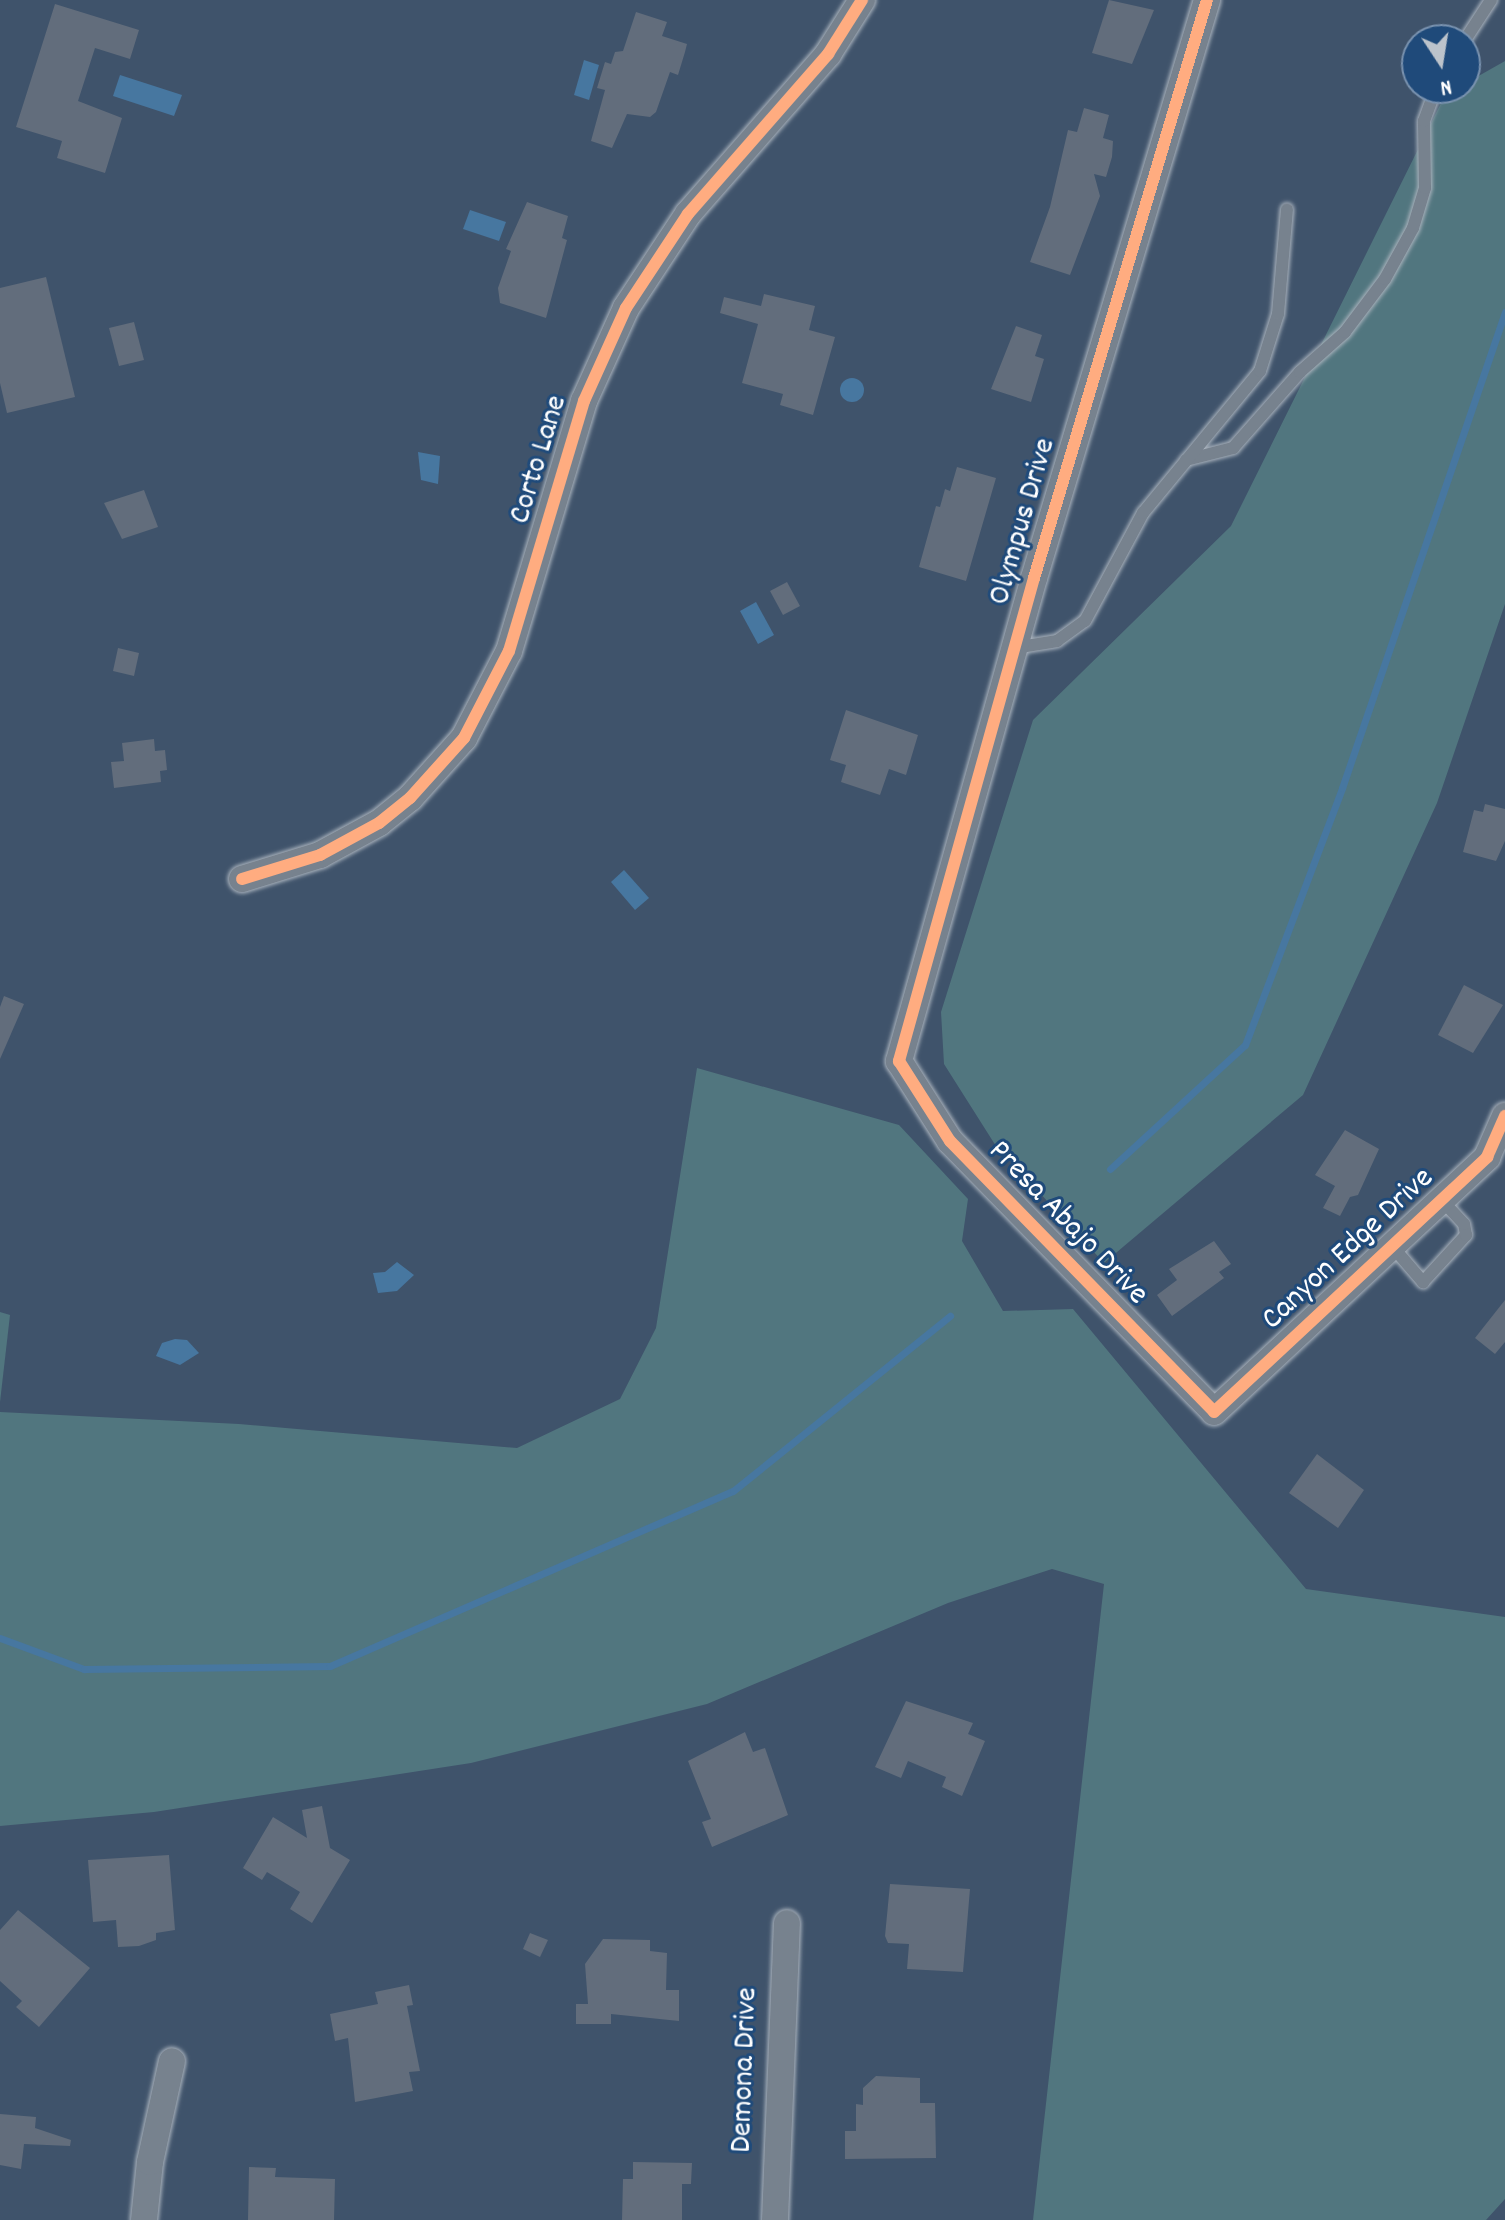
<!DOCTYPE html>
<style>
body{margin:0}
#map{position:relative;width:1505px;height:2220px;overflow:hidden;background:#3f536b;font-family:Dekko,sans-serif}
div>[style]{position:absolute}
.green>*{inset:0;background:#51767f}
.water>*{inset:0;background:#4777a0}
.round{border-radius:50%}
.stream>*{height:7px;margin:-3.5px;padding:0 3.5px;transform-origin:3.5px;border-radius:3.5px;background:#4777a0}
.building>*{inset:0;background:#626d7c}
.roads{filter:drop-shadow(0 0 2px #a9b2bc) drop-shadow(0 0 2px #a9b2bc)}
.service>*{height:12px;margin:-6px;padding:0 6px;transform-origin:6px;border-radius:6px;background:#77828e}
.minor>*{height:26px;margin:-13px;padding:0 13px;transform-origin:13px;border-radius:13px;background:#77828e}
.cycleway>*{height:12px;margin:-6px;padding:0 6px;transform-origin:6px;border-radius:6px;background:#ffac80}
span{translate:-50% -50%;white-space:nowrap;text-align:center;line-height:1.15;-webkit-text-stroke:6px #1f4a7a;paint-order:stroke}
.street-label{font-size:32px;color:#fff}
.north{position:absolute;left:1401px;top:24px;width:80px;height:80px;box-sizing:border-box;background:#1f4a7a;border:2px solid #7992af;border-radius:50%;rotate:168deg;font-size:22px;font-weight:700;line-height:32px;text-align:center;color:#fff}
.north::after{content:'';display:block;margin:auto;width:28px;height:36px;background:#bcc3cb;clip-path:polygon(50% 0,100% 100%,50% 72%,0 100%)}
</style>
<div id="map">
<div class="green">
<div style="clip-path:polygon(1505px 61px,1505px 604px,1437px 803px,1303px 1095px,1104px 1263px,994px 1143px,944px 1064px,941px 1012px,1033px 720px,1231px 526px,1445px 95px)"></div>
<div style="clip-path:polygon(697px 1068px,899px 1125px,968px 1199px,962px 1241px,1003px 1311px,1073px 1309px,1306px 1589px,1505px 1617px,1505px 2199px,1486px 2220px,1033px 2220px,1104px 1584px,1052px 1569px,948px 1603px,707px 1704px,471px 1763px,154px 1812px,0 1826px,0 1412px,239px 1424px,517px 1448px,620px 1399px,656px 1328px)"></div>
<div style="clip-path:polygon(0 1312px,10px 1315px,0 1402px)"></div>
</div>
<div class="water">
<div style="clip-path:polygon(584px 60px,599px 65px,589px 100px,574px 95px)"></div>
<div style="clip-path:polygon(120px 75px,182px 95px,174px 116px,113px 96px)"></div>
<div style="clip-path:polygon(470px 210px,506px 222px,499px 241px,463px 229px)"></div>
<div class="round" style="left:840px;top:378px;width:24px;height:24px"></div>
<div style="clip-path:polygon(418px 452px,440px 456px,438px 484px,421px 480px)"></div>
<div style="clip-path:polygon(756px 602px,774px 635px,758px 644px,740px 611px)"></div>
<div style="clip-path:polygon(624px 870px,649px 898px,635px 910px,611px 882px)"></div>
<div style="clip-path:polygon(397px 1262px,414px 1275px,397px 1291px,378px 1293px,373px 1273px,385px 1272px)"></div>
<div style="clip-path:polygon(175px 1339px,187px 1340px,199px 1353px,180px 1365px,156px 1356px,162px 1343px)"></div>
</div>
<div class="stream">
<div style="left:1110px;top:1169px;width:183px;rotate:-42.6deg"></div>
<div style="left:1245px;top:1045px;width:275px;rotate:-69.3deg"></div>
<div style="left:1342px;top:788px;width:503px;rotate:-71.1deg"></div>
<div style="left:0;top:1638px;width:90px;rotate:20.3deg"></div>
<div style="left:84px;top:1669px;width:246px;rotate:-0.7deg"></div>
<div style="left:330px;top:1666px;width:439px;rotate:-23.5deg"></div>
<div style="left:733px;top:1491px;width:279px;rotate:-38.9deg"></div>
</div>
<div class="building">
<div style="clip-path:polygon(1109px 0,1154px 10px,1132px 64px,1092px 53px)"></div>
<div style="clip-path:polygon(55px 4px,139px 30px,130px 59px,95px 48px,78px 101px,122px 118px,105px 173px,57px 158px,62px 141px,16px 127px)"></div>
<div style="clip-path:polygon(636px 12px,667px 22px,662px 36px,687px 44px,685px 52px,678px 75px,670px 72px,656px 112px,650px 117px,627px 114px,612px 148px,591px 141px,605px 90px,597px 88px,605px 62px,611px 64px,615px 52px,623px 51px)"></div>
<div style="clip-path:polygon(1084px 108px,1109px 115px,1103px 138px,1113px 141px,1112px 157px,1106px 177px,1094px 174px,1100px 196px,1070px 275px,1030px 262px,1050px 207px,1068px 130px,1077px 132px)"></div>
<div style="clip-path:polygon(527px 202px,568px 216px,562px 238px,567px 240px,546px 318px,500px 303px,498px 288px,511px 251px,506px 249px)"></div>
<div style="clip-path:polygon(46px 277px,75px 397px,7px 413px,0 383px,0 288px)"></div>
<div style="clip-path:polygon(764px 294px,815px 306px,809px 330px,835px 337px,813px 415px,780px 405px,783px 394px,742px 383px,758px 324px,720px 313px,724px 297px,761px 306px)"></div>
<div style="clip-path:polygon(134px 322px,144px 360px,119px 366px,109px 328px)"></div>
<div style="clip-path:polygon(1016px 326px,1042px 335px,1035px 356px,1044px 359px,1031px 402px,991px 389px)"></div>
<div style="clip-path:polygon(957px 467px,996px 478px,966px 581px,919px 567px,936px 506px,940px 507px,945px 489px,950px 491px)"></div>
<div style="clip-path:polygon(144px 490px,158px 527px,122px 539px,104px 503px)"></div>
<div style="clip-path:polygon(787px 582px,800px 606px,783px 615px,770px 591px)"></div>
<div style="clip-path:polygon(118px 648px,139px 653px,134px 676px,113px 671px)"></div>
<div style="clip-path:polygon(846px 710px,918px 735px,906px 775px,889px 769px,880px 795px,841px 782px,846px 765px,830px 760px)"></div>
<div style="clip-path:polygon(154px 739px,155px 751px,165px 750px,167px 770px,160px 771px,161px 782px,114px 788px,111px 762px,124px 761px,122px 743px)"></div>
<div style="clip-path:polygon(1485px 804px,1505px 809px,1505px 841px,1496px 861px,1463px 852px,1474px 810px,1483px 812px)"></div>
<div style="clip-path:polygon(1464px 985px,1503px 1005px,1473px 1053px,1438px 1035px)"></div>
<div style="clip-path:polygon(4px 996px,24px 1004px,0 1059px,0 1007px)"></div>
<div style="clip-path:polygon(1345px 1130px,1379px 1149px,1358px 1195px,1350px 1197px,1340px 1216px,1323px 1208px,1335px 1186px,1315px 1175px)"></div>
<div style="clip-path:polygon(1214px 1241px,1231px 1264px,1219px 1272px,1224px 1278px,1172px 1316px,1157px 1295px,1177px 1280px,1169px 1269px)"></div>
<div style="clip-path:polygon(1505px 1300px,1505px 1342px,1495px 1354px,1475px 1338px)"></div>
<div style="clip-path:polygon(1317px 1454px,1364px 1490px,1338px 1528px,1289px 1493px)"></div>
<div style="clip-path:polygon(906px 1701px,973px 1723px,968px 1734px,985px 1741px,962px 1796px,942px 1787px,946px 1777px,908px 1761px,901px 1778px,875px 1767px)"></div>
<div style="clip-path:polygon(745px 1732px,753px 1752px,765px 1748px,788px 1815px,712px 1847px,702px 1822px,711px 1819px,688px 1761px)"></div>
<div style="clip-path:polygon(322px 1806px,330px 1848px,350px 1860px,312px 1923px,290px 1909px,300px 1892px,267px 1872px,262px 1880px,243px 1868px,273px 1817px,307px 1838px,302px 1810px)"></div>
<div style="clip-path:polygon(169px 1855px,175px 1930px,156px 1933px,156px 1940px,139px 1946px,118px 1947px,116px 1920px,93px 1922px,88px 1860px)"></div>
<div style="clip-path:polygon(890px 1884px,970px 1889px,963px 1972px,907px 1969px,909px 1944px,888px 1943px,885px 1936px)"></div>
<div style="clip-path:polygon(18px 1910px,90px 1968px,39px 2027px,16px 2007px,22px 2001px,0 1981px,0 1930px)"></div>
<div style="clip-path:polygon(530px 1933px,548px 1940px,540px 1957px,523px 1949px)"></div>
<div style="clip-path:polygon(603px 1939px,650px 1940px,650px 1951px,667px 1953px,666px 1990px,679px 1990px,679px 2021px,611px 2014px,611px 2024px,576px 2024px,576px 2004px,588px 2004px,585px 1964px)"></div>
<div style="clip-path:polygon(409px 1985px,413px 2005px,407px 2006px,420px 2071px,409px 2072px,413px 2091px,355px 2102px,348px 2038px,335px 2041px,330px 2014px,378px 2004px,375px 1992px)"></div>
<div style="clip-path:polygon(876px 2076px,920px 2078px,920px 2103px,935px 2103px,936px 2158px,845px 2159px,845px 2131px,856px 2131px,856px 2104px,863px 2105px,863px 2088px)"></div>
<div style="clip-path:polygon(0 2114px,36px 2117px,35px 2128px,71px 2140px,70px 2146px,24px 2144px,21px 2169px,0 2165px)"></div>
<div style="clip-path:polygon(633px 2162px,692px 2163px,691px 2184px,682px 2184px,682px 2220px,622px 2220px,623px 2179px,633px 2179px)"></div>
<div style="clip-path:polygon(249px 2167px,276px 2168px,275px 2177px,335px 2179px,334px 2220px,248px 2220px)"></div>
</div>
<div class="roads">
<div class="service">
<div style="left:1465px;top:40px;width:48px;rotate:-57deg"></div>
<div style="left:1186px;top:460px;width:49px;rotate:-14.3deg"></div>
<div style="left:1233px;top:448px;width:101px;rotate:-48.6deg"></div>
<div style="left:1300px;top:372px;width:60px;rotate:-41.6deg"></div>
<div style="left:1345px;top:332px;width:66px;rotate:-53deg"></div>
<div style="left:1385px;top:279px;width:58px;rotate:-61.2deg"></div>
<div style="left:1413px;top:228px;width:42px;rotate:-73.3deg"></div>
<div style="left:1425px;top:188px;width:67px;rotate:-90.9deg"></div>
<div style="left:1424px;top:121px;width:35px;rotate:-70deg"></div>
<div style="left:1014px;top:648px;width:44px;rotate:-9.2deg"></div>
<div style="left:1057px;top:641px;width:34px;rotate:-36deg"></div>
<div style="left:1085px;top:621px;width:123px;rotate:-61.8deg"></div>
<div style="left:1143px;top:513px;width:184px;rotate:-50.5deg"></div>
<div style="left:1260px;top:371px;width:60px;rotate:-72.5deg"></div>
<div style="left:1278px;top:314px;width:105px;rotate:-85.1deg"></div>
<div style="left:1392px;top:1246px;width:48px;rotate:49.3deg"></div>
<div style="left:1423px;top:1282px;width:64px;rotate:-47.5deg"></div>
<div style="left:1466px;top:1235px;width:11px;rotate:-100deg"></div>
<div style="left:1464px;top:1224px;width:34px;rotate:-133deg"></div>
</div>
<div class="minor">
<div style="left:1207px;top:0;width:603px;rotate:106.66deg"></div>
<div style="left:1034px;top:578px;width:502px;rotate:105.62deg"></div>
<div style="left:899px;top:1061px;width:95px;rotate:57.5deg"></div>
<div style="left:950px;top:1141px;width:378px;rotate:45.7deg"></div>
<div style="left:1214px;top:1412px;width:374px;rotate:-43deg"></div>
<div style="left:1487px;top:1157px;width:45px;rotate:-66.3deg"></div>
<div style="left:242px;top:879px;width:82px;rotate:-17.1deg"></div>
<div style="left:320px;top:855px;width:67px;rotate:-28.5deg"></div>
<div style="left:379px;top:823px;width:40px;rotate:-39deg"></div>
<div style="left:410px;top:798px;width:81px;rotate:-48deg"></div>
<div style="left:464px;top:738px;width:98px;rotate:-62.7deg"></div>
<div style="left:509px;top:651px;width:261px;rotate:-73.3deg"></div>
<div style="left:584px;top:401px;width:102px;rotate:-65.7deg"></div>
<div style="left:626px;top:308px;width:113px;rotate:-56.6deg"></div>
<div style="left:688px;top:214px;width:213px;rotate:-48.8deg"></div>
<div style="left:828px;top:54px;width:64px;rotate:-57.8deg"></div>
<div style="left:144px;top:2220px;width:58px;rotate:-84.1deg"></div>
<div style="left:150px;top:2162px;width:103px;rotate:-77.7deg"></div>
<div style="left:775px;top:2220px;width:297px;rotate:-87.7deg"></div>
</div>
</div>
<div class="cycleway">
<div style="left:1207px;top:0;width:603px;rotate:106.66deg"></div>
<div style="left:1034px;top:578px;width:502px;rotate:105.62deg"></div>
<div style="left:899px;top:1061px;width:95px;rotate:57.5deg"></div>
<div style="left:950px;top:1141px;width:378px;rotate:45.7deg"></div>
<div style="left:1214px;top:1412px;width:374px;rotate:-43deg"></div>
<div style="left:1487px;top:1157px;width:45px;rotate:-66.3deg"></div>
<div style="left:242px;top:879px;width:82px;rotate:-17.1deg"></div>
<div style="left:320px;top:855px;width:67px;rotate:-28.5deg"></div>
<div style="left:379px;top:823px;width:40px;rotate:-39deg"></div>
<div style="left:410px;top:798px;width:81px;rotate:-48deg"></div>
<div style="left:464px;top:738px;width:98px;rotate:-62.7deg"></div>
<div style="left:509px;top:651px;width:261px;rotate:-73.3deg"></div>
<div style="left:584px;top:401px;width:102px;rotate:-65.7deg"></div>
<div style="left:626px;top:308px;width:113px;rotate:-56.6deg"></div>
<div style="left:688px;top:214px;width:213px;rotate:-48.8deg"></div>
<div style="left:828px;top:54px;width:64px;rotate:-57.8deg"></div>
</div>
<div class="street-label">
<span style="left:540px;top:460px;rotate:-73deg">Corto Lane</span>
<span style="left:1024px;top:522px;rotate:-74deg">Olympus Drive</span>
<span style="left:1067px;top:1224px;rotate:46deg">Presa Abajo Drive</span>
<span style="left:1349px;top:1250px;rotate:-43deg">Canyon Edge Drive</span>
<span style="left:746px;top:2070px;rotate:-88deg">Demona Drive</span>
</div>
<div class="north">N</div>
</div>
